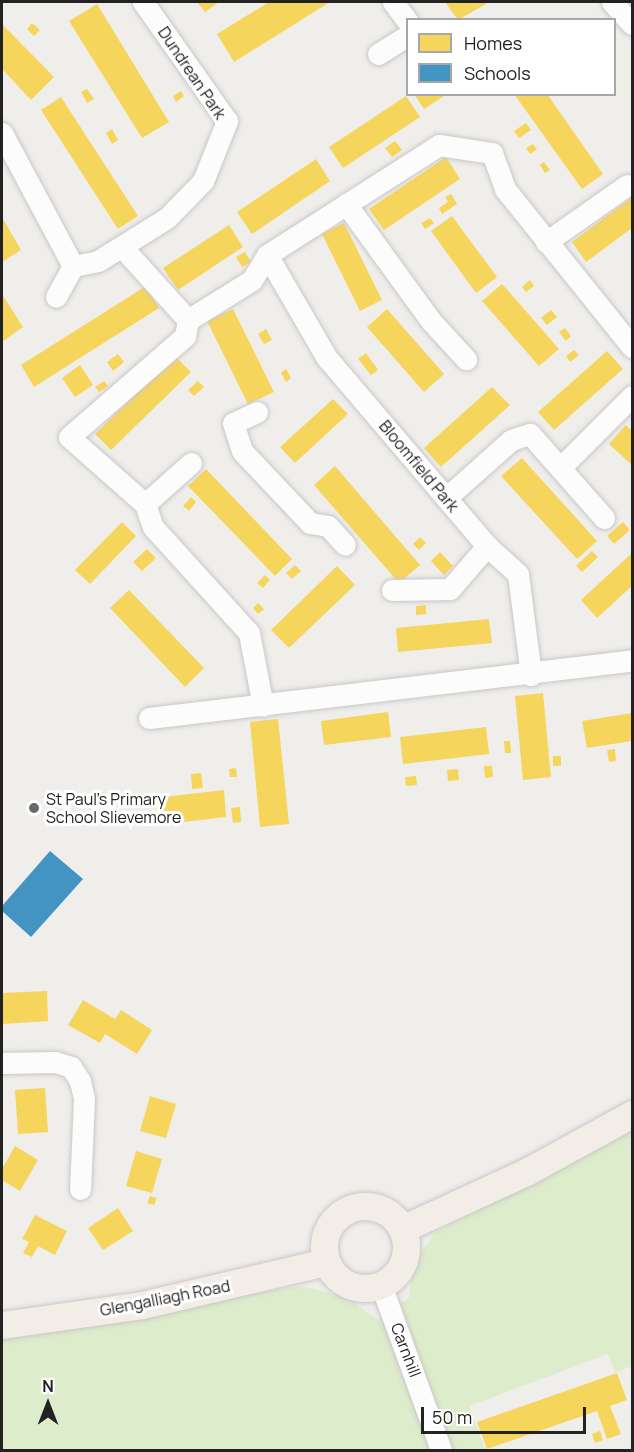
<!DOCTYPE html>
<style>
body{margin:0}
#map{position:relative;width:634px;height:1452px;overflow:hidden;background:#f0eeeb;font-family:Manrope,sans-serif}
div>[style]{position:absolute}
.grass>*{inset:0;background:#ddeccb}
.homes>*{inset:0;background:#f6d55c}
.schools>*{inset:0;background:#4393c3}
.roads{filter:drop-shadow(0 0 2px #c9c8c7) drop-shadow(0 0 2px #c9c8c7)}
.minor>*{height:21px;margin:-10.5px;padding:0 10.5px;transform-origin:10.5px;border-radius:10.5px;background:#fdfcfc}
.major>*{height:27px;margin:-13.5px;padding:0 13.5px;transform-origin:13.5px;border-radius:13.5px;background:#f3ede7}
.major>.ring{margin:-13.5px;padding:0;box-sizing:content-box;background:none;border:27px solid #f3ede7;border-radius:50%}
.dots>*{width:16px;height:16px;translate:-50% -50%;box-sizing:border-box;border:3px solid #fff;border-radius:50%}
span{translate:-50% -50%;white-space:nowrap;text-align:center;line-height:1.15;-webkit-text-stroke:6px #fff;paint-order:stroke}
.street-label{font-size:16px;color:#222}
.poi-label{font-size:16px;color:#222}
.left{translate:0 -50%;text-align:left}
.frame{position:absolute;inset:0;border:3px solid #222;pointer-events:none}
.legend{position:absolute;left:406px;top:18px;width:210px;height:78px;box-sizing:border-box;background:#fff;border:2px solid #a7a7a7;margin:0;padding:8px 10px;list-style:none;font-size:18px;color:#222}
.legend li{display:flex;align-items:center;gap:12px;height:30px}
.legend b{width:30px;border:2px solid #a7a7a7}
.north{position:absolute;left:18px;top:1374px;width:60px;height:60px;-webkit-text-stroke:4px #fff;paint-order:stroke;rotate:0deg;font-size:16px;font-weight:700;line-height:24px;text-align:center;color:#222}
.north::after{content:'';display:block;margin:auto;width:21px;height:27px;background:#222;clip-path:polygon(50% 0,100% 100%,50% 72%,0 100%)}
.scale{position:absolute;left:421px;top:1407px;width:165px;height:27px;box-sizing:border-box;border:3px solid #222;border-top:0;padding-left:8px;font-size:18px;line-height:21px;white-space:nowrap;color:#222;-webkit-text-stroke:4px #fff;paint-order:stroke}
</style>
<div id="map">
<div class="grass">
<div style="clip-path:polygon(632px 1115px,632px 1366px,615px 1373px,608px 1354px,469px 1406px,485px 1450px,2px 1450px,2px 1336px,300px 1286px,346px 1297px,378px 1320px,409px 1298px,413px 1264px,436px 1232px,576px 1159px)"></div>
</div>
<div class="homes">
<div style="clip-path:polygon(197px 2px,219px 2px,205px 12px)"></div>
<div style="clip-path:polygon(269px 2px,330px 2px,234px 62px,217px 34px)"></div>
<div style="clip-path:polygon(445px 2px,485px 2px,486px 4px,458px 20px)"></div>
<div style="clip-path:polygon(97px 4px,169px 122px,142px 138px,69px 21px)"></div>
<div style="clip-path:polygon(32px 23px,40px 30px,34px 36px,27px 29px)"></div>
<div style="clip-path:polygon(2px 24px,54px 77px,31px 100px,2px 69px)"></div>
<div style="clip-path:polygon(87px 89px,94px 99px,87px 103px,81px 92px)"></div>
<div style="clip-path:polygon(181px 91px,184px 96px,176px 102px,173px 96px)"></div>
<div style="clip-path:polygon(414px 94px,447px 94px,424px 109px)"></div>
<div style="clip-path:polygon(514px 94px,547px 94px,603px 174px,582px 189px)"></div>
<div style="clip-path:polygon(406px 96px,420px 117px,343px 168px,329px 147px)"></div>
<div style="clip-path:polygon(61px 97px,138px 216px,118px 229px,41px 110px)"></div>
<div style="clip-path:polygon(526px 123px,531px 130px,519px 138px,514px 131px)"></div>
<div style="clip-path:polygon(112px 129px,118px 140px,112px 144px,106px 133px)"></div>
<div style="clip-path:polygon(395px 141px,402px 150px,392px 157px,385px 148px)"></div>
<div style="clip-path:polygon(533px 144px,537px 149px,530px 154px,526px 148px)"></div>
<div style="clip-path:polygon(446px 157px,460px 179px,384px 230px,369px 209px)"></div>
<div style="clip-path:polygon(316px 159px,330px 181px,252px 234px,237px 212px)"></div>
<div style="clip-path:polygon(544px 162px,550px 170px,545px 173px,540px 165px)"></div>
<div style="clip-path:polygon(451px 194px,457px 204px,442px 214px,439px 208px,448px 202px,445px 197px)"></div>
<div style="clip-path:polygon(631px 198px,632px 228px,586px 262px,572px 242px)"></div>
<div style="clip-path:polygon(452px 216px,497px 277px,476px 293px,431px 231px)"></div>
<div style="clip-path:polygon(2px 217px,21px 250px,2px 262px)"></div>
<div style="clip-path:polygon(430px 218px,434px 223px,425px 229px,421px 223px)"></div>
<div style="clip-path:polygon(344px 223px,382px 300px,360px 311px,322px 234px)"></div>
<div style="clip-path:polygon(229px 225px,243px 247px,178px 290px,163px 268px)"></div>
<div style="clip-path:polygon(245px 252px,251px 262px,242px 267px,236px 257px)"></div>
<div style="clip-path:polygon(530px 280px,534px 286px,526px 292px,522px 287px)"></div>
<div style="clip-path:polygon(502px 284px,559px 349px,539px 366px,482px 301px)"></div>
<div style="clip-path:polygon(146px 286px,159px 308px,34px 387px,21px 365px)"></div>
<div style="clip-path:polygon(2px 294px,23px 327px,2px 342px)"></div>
<div style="clip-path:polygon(233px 309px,274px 392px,248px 404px,207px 321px)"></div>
<div style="clip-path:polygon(387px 309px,444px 374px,424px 392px,367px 327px)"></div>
<div style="clip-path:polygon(551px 310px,557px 317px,547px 325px,541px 318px)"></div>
<div style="clip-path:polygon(565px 328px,571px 336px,566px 341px,559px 332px)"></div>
<div style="clip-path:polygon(266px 329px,272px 340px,264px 344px,258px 334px)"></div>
<div style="clip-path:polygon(574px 350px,579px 355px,570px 362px,566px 356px)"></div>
<div style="clip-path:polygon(607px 351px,623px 369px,554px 430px,538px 412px)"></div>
<div style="clip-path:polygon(366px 353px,378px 370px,371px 375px,358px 359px)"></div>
<div style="clip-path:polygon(118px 354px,124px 362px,113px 371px,107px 362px)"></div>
<div style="clip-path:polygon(175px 356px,191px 372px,111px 450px,95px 434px)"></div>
<div style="clip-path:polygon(80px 365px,93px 385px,75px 397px,62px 378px)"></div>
<div style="clip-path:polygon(286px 369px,291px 378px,286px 382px,281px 373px)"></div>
<div style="clip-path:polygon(104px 381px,108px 386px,99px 392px,95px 387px)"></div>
<div style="clip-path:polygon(198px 381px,204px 387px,194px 396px,188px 390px)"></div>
<div style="clip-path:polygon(492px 387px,510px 405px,441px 467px,424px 448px)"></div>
<div style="clip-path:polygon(333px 399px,348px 414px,295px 463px,280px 447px)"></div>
<div style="clip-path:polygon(626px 425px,632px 431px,632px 465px,609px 444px)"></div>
<div style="clip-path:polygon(522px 458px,597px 541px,577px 559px,501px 476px)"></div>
<div style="clip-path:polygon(335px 466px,420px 565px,399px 583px,314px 485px)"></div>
<div style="clip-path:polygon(206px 469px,292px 559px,275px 576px,188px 486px)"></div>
<div style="clip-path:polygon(191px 497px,196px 502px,189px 511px,183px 506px)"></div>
<div style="clip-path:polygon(122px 522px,136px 536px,90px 584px,75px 570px)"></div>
<div style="clip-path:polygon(623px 522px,630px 530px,614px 544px,607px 536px)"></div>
<div style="clip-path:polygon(420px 537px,426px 543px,419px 550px,413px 544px)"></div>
<div style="clip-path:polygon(147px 549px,156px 558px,142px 571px,133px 562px)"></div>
<div style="clip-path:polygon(592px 551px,598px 557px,582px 572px,576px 566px)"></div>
<div style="clip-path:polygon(440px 552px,453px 566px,444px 575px,431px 561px)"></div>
<div style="clip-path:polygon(632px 553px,632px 586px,597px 618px,581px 600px)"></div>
<div style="clip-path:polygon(295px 565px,301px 571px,292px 579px,286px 573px)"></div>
<div style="clip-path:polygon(337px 566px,355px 585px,289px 648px,271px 630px)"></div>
<div style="clip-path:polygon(265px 575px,270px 580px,263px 588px,257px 583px)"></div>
<div style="clip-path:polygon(129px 590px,204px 668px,185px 687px,110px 608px)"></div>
<div style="clip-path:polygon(258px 603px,264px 609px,258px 614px,253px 608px)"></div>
<div style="clip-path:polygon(426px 605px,426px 614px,416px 615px,416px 606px)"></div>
<div style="clip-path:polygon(489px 619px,492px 643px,398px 652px,396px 628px)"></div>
<div style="clip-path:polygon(543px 693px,551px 777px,523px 780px,515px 696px)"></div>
<div style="clip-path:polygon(388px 712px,391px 737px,324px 745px,321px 721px)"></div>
<div style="clip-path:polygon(632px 713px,632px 741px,587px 748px,582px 721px)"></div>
<div style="clip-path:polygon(278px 719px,289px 824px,260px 827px,250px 722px)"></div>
<div style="clip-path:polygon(486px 727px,489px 754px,403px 764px,400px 737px)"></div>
<div style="clip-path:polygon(504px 741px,510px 741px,511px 753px,505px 753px)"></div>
<div style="clip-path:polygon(615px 749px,616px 761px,609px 762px,607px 750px)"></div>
<div style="clip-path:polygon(553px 756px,561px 756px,561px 766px,553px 766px)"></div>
<div style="clip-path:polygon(484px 766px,492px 766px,493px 777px,485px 778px)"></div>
<div style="clip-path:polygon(236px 768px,237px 777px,230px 777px,229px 769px)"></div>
<div style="clip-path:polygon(458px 769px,459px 780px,448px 781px,447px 770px)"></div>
<div style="clip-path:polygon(201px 773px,203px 788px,192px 789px,191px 774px)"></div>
<div style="clip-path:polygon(416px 776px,417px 785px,406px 786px,405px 777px)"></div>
<div style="clip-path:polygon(224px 790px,226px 817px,158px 825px,155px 798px)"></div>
<div style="clip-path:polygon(240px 807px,241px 822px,233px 823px,231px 808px)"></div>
<div style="clip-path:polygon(47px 991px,48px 1021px,2px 1024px,2px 993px)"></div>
<div style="clip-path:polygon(83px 1000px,115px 1019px,121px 1010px,152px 1030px,137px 1054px,105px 1034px,100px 1043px,68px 1025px)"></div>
<div style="clip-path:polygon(45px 1088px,48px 1132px,18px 1134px,15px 1090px)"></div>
<div style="clip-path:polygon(150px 1096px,176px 1104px,166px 1138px,140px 1131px)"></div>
<div style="clip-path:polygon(15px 1146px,38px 1160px,20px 1191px,2px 1180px,2px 1169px)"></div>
<div style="clip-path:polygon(136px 1151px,162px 1159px,152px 1193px,126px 1186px)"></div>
<div style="clip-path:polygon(150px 1196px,157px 1198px,154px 1205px,147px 1203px)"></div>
<div style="clip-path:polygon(118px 1208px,133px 1231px,103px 1250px,88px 1228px)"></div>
<div style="clip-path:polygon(35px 1215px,67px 1231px,55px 1255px,38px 1246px,32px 1257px,23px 1253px,29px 1242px,22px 1239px)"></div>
<div style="clip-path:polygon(617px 1373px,627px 1400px,610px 1406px,621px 1434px,607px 1439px,597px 1411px,487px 1449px,477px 1422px)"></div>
<div style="clip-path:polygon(600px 1431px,603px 1440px,595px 1443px,592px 1434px)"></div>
</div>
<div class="schools">
<div style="clip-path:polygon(50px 851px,83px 879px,31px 937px,2px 911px,2px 906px)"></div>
</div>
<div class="roads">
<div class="minor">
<div style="left:393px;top:2px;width:25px;rotate:53deg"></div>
<div style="left:612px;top:2px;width:30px;rotate:48deg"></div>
<div style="left:378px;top:54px;width:36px;rotate:-32deg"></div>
<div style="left:2px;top:133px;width:151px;rotate:61.9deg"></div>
<div style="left:73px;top:266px;width:35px;rotate:119deg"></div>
<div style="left:346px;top:204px;width:145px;rotate:54deg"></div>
<div style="left:431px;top:321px;width:52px;rotate:47.4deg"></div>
<div style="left:546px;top:242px;width:99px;rotate:-35.1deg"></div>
<div style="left:122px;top:247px;width:98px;rotate:47.9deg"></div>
<div style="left:267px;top:255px;width:119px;rotate:59.8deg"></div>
<div style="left:327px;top:358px;width:247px;rotate:49.6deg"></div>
<div style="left:487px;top:546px;width:42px;rotate:42.1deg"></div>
<div style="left:518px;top:574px;width:102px;rotate:82.7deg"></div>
<div style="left:73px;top:266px;width:25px;rotate:-11deg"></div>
<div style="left:98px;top:261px;width:81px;rotate:-31.9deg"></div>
<div style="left:167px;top:218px;width:52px;rotate:-45.8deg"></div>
<div style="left:203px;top:181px;width:65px;rotate:-68.2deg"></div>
<div style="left:227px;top:121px;width:146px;rotate:-125.2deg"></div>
<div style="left:257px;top:412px;width:26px;rotate:155deg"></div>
<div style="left:233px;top:423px;width:29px;rotate:72deg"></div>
<div style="left:242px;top:451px;width:99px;rotate:46.6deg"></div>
<div style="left:310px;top:523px;width:18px;rotate:9deg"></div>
<div style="left:328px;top:526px;width:25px;rotate:48deg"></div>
<div style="left:191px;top:463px;width:62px;rotate:138.3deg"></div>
<div style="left:145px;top:504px;width:24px;rotate:71deg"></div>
<div style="left:153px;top:527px;width:143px;rotate:47.8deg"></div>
<div style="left:249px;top:633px;width:74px;rotate:79.1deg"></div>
<div style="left:560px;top:468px;width:102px;rotate:-45deg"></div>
<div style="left:446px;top:498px;width:87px;rotate:-41.7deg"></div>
<div style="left:511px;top:440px;width:20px;rotate:-18deg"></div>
<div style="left:530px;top:434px;width:112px;rotate:48.6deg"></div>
<div style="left:145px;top:504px;width:101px;rotate:-138.6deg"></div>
<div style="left:69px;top:437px;width:154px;rotate:-41deg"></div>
<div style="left:185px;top:336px;width:16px;rotate:-79deg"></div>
<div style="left:188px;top:320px;width:75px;rotate:-32deg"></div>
<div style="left:252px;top:280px;width:29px;rotate:-59deg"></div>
<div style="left:267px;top:255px;width:204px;rotate:-32.6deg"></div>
<div style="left:439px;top:145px;width:54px;rotate:8.6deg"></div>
<div style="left:492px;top:153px;width:38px;rotate:70deg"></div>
<div style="left:505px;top:189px;width:203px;rotate:51.2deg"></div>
<div style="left:392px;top:590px;width:58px;rotate:-1deg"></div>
<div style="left:450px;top:589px;width:57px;rotate:-49.3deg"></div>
<div style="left:149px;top:718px;width:486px;rotate:-6.8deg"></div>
<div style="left:2px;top:1063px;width:53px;rotate:-1.1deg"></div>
<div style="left:55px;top:1062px;width:17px;rotate:17deg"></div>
<div style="left:71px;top:1067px;width:17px;rotate:57deg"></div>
<div style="left:80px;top:1081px;width:18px;rotate:77deg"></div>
<div style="left:84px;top:1099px;width:90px;rotate:92.5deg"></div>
<div style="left:381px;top:1285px;width:176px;rotate:70deg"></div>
</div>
<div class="major">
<div class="ring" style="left:324px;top:1206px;width:55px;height:55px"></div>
<div style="left:402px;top:1229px;width:139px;rotate:-24.7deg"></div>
<div style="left:528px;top:1171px;width:119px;rotate:-28.7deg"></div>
<div style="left:2px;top:1325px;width:141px;rotate:-8.1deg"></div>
<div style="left:142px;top:1305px;width:189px;rotate:-13.2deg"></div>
</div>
</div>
<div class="dots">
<div style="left:34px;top:808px;background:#6a6968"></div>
</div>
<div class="street-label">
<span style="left:192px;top:73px;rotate:56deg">Dundrean Park</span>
<span style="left:419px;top:466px;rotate:50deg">Bloomfield Park</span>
<span style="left:165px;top:1298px;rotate:-11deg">Glengalliagh Road</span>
<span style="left:406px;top:1350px;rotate:69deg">Carnhill</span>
</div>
<div class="poi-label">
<span class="left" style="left:46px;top:808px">St Paul's Primary<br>School Slievemore</span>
</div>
<div class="frame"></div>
<ul class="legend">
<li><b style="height:16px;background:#f6d55c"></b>Homes</li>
<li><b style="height:16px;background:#4393c3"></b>Schools</li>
</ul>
<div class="north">N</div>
<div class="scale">50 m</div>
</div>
